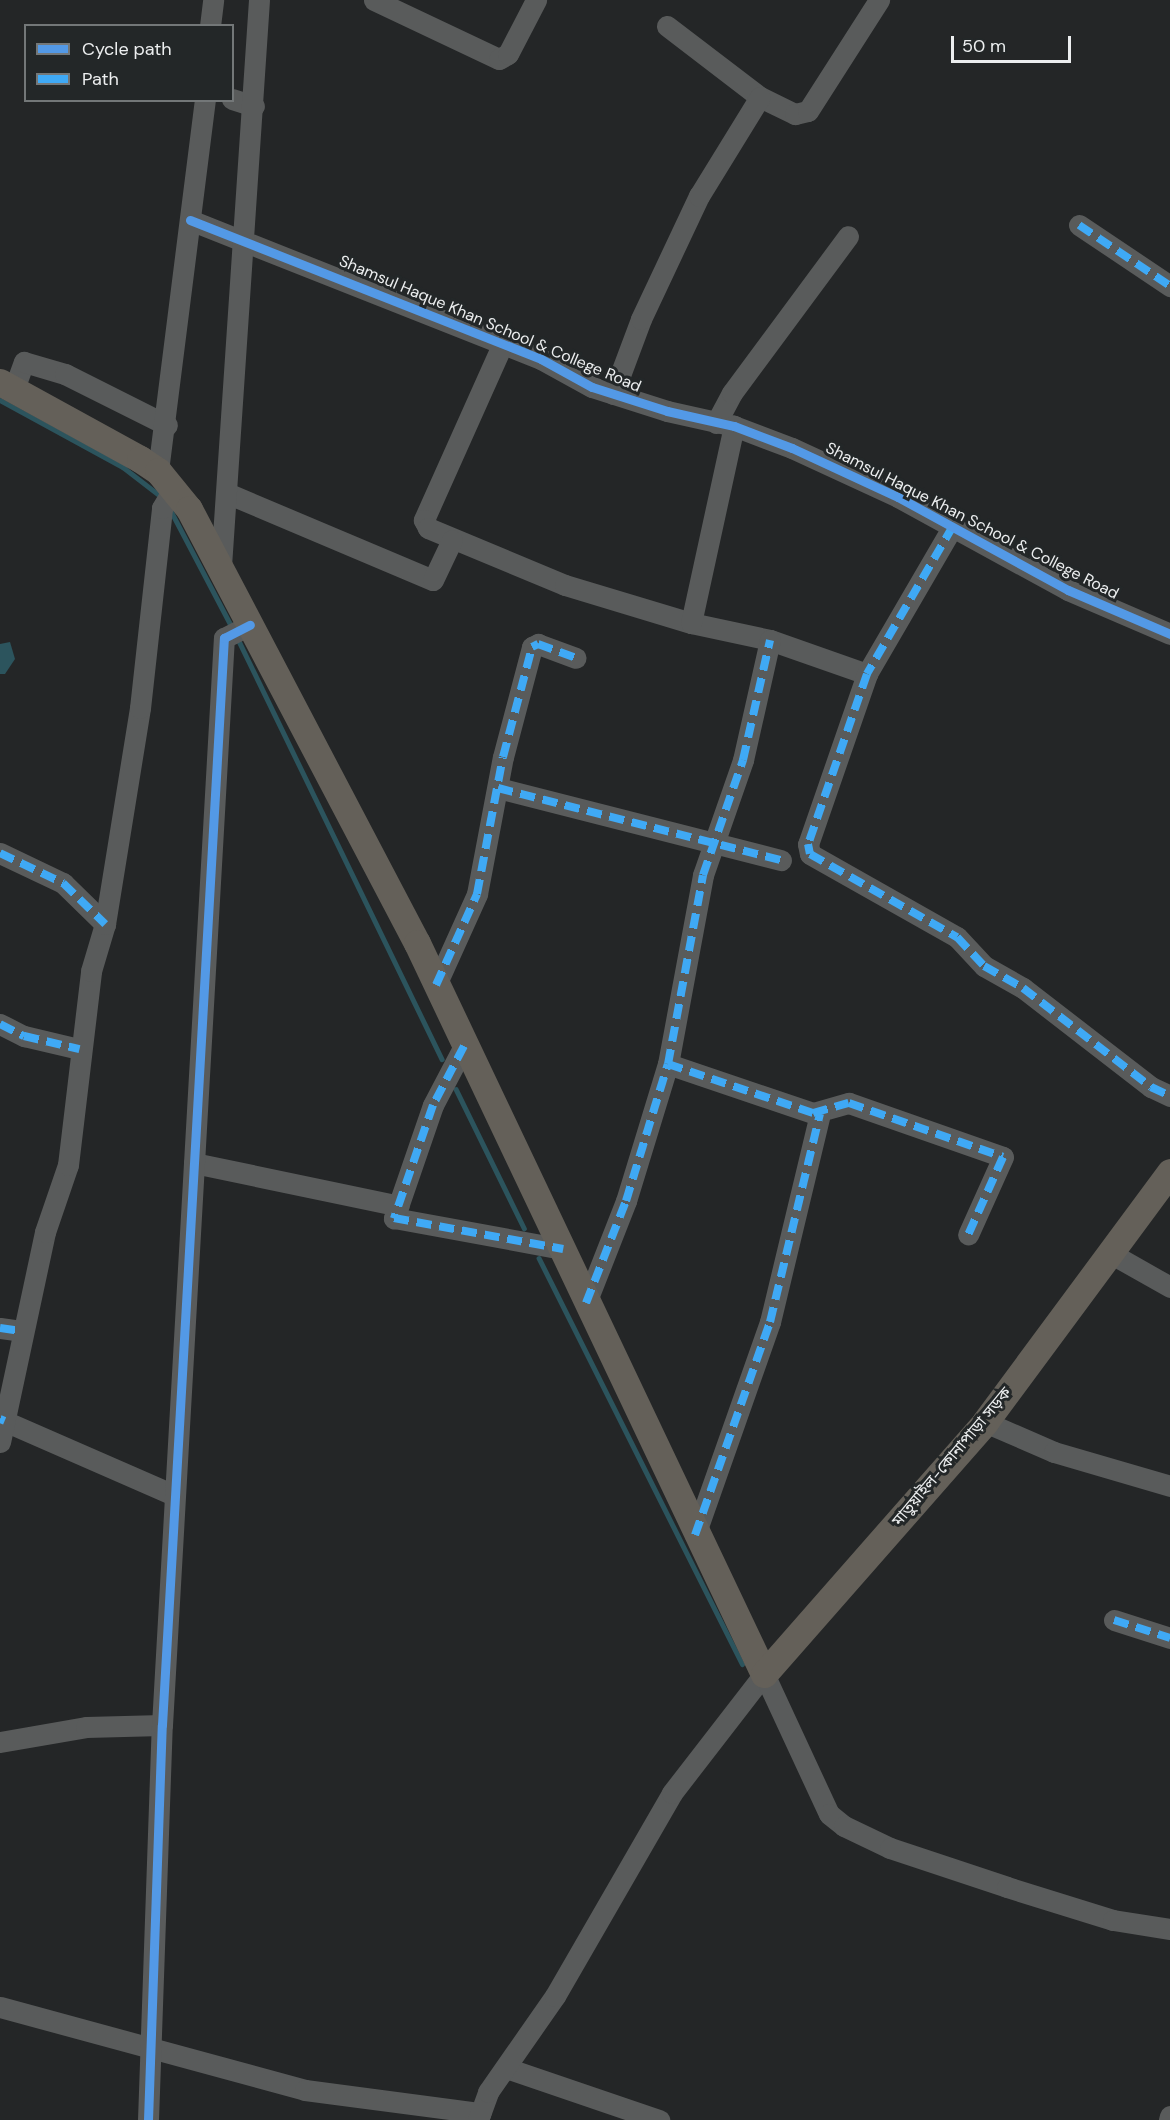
<!DOCTYPE html>
<meta charset="utf-8">
<style>
body{margin:0}
#map{position:relative;width:1170px;height:2120px;overflow:hidden;background:#242627;font-family:"DM Sans","Noto Sans Bengali",sans-serif}
div>[style]{position:absolute}
.water>*{inset:0;background:#2c545d}
.stream>*{height:4.5px;margin:-2.25px;padding:0 2.25px;transform-origin:2.25px;border-radius:2.25px;background:#2c545d}
.minor>*{height:21px;margin:-10.5px;padding:0 10.5px;transform-origin:10.5px;border-radius:10.5px;background:#595b5b}
.major>*{height:27px;margin:-13.5px;padding:0 13.5px;transform-origin:13.5px;border-radius:13.5px;background:#646059}
.quiet>*{height:8px;margin-top:-4px;transform-origin:0;background:repeating-linear-gradient(90deg,#3fa9f5 0 15px,transparent 0 23px)}
.cycleway>*{height:9px;margin:-4.5px;padding:0 4.5px;transform-origin:4.5px;border-radius:4.5px;background:#5399e6}
span{translate:-50% -50%;white-space:nowrap;text-align:center;line-height:1.15;-webkit-text-stroke:6px #232728;paint-order:stroke}
.street-label{font-size:16px;color:#eceeef}
.legend{position:absolute;left:24px;top:24px;width:210px;height:78px;box-sizing:border-box;background:#232728;border:2px solid #737778;margin:0;padding:8px 10px;list-style:none;font-size:18px;color:#eceeef}
.legend li{display:flex;align-items:center;gap:12px;height:30px}
.legend b{width:30px;border:2px solid #737778}
.scale{position:absolute;left:951px;top:36px;width:120px;height:27px;box-sizing:border-box;border:3px solid #eceeef;border-top:0;padding-left:8px;font-size:18px;line-height:21px;white-space:nowrap;color:#eceeef;-webkit-text-stroke:4px #232728;paint-order:stroke}
</style>
<div id="map">
<div class="water">
<div style="clip-path:polygon(10px 642px,15px 659px,5px 674px,0 674px,0 644px)"></div>
</div>
<div class="stream">
<div style="left:0;top:400px;width:140px;rotate:28.6deg"></div>
<div style="left:123px;top:467px;width:49px;rotate:37.6deg"></div>
<div style="left:170px;top:509px;width:136px;rotate:62.3deg"></div>
<div style="left:238px;top:639px;width:467px;rotate:64.1deg"></div>
<div style="left:456px;top:1089px;width:155px;rotate:63.9deg"></div>
<div style="left:539px;top:1258px;width:454px;rotate:63.4deg"></div>
</div>
<div class="minor">
<div style="left:374px;top:0;width:138px;rotate:25.3deg"></div>
<div style="left:499px;top:59px;width:10px;rotate:-29deg"></div>
<div style="left:508px;top:54px;width:61px;rotate:-62.6deg"></div>
<div style="left:210px;top:26px;width:26px;rotate:-83deg"></div>
<div style="left:667px;top:26px;width:117px;rotate:37.4deg"></div>
<div style="left:760px;top:97px;width:39px;rotate:26deg"></div>
<div style="left:795px;top:114px;width:13px;rotate:-13deg"></div>
<div style="left:808px;top:111px;width:132px;rotate:-57.4deg"></div>
<div style="left:232px;top:99px;width:23px;rotate:18deg"></div>
<div style="left:190px;top:220px;width:378px;rotate:21.6deg"></div>
<div style="left:541px;top:359px;width:58px;rotate:28.8deg"></div>
<div style="left:592px;top:387px;width:79px;rotate:17.7deg"></div>
<div style="left:667px;top:411px;width:69px;rotate:12.6deg"></div>
<div style="left:734px;top:426px;width:62px;rotate:20.8deg"></div>
<div style="left:792px;top:448px;width:117px;rotate:24.8deg"></div>
<div style="left:898px;top:497px;width:194px;rotate:28.7deg"></div>
<div style="left:1068px;top:590px;width:111px;rotate:23.3deg"></div>
<div style="left:1079px;top:225px;width:110px;rotate:33.8deg"></div>
<div style="left:503px;top:343px;width:194px;rotate:114.1deg"></div>
<div style="left:424px;top:520px;width:9px;rotate:63deg"></div>
<div style="left:428px;top:528px;width:148px;rotate:22.6deg"></div>
<div style="left:565px;top:585px;width:132px;rotate:16.8deg"></div>
<div style="left:691px;top:623px;width:81px;rotate:12.1deg"></div>
<div style="left:770px;top:640px;width:103px;rotate:19.3deg"></div>
<div style="left:14px;top:389px;width:29px;rotate:-70deg"></div>
<div style="left:24px;top:362px;width:43px;rotate:16.3deg"></div>
<div style="left:65px;top:374px;width:114px;rotate:26.6deg"></div>
<div style="left:613px;top:394px;width:80px;rotate:-69.5deg"></div>
<div style="left:641px;top:319px;width:136px;rotate:-64.8deg"></div>
<div style="left:699px;top:196px;width:116px;rotate:-58.4deg"></div>
<div style="left:716px;top:423px;width:34px;rotate:-62deg"></div>
<div style="left:732px;top:393px;width:195px;rotate:-53.5deg"></div>
<div style="left:158px;top:471px;width:374px;rotate:-82.8deg"></div>
<div style="left:229px;top:494px;width:221px;rotate:22.9deg"></div>
<div style="left:433px;top:580px;width:44px;rotate:-64.6deg"></div>
<div style="left:953px;top:526px;width:171px;rotate:120.2deg"></div>
<div style="left:867px;top:674px;width:180px;rotate:109.1deg"></div>
<div style="left:808px;top:844px;width:10px;rotate:79deg"></div>
<div style="left:810px;top:854px;width:169px;rotate:29.5deg"></div>
<div style="left:957px;top:937px;width:40px;rotate:47deg"></div>
<div style="left:984px;top:966px;width:45px;rotate:29.4deg"></div>
<div style="left:1023px;top:988px;width:162px;rotate:37.7deg"></div>
<div style="left:1151px;top:1087px;width:21px;rotate:25deg"></div>
<div style="left:221px;top:566px;width:567px;rotate:-86.16deg"></div>
<div style="left:691px;top:623px;width:202px;rotate:-77.7deg"></div>
<div style="left:498px;top:788px;width:292px;rotate:14.3deg"></div>
<div style="left:0;top:853px;width:70px;rotate:25.5deg"></div>
<div style="left:63px;top:883px;width:59px;rotate:44.3deg"></div>
<div style="left:436px;top:985px;width:100px;rotate:-65.7deg"></div>
<div style="left:477px;top:894px;width:139px;rotate:-79.3deg"></div>
<div style="left:503px;top:757px;width:114px;rotate:-75.2deg"></div>
<div style="left:532px;top:647px;width:7px;rotate:-27deg"></div>
<div style="left:538px;top:644px;width:40px;rotate:20.2deg"></div>
<div style="left:0;top:1024px;width:27px;rotate:27deg"></div>
<div style="left:24px;top:1036px;width:57px;rotate:13.3deg"></div>
<div style="left:464px;top:1046px;width:67px;rotate:117.7deg"></div>
<div style="left:433px;top:1105px;width:120px;rotate:109deg"></div>
<div style="left:394px;top:1218px;width:172px;rotate:10.4deg"></div>
<div style="left:668px;top:1064px;width:153px;rotate:18.7deg"></div>
<div style="left:813px;top:1113px;width:37px;rotate:-16deg"></div>
<div style="left:849px;top:1103px;width:163px;rotate:19.3deg"></div>
<div style="left:1003px;top:1157px;width:85px;rotate:114.2deg"></div>
<div style="left:194px;top:1163px;width:209px;rotate:11.8deg"></div>
<div style="left:1110px;top:1253px;width:69px;rotate:29.5deg"></div>
<div style="left:586px;top:1303px;width:110px;rotate:-68.6deg"></div>
<div style="left:626px;top:1201px;width:143px;rotate:-73deg"></div>
<div style="left:668px;top:1064px;width:192px;rotate:-79.5deg"></div>
<div style="left:703px;top:875px;width:122px;rotate:-70.8deg"></div>
<div style="left:743px;top:760px;width:123px;rotate:-77.3deg"></div>
<div style="left:0;top:1328px;width:21px;rotate:8deg"></div>
<div style="left:0;top:1419px;width:190px;rotate:23.6deg"></div>
<div style="left:985px;top:1422px;width:75px;rotate:23.5deg"></div>
<div style="left:1054px;top:1452px;width:121px;rotate:16.3deg"></div>
<div style="left:0;top:1442px;width:215px;rotate:-77.9deg"></div>
<div style="left:45px;top:1232px;width:71px;rotate:-71.1deg"></div>
<div style="left:68px;top:1165px;width:195px;rotate:-83.2deg"></div>
<div style="left:91px;top:971px;width:49px;rotate:-73.4deg"></div>
<div style="left:105px;top:924px;width:219px;rotate:-80.8deg"></div>
<div style="left:140px;top:708px;width:201px;rotate:-83.7deg"></div>
<div style="left:162px;top:508px;width:23px;rotate:-59deg"></div>
<div style="left:695px;top:1535px;width:226px;rotate:-70.6deg"></div>
<div style="left:770px;top:1322px;width:214px;rotate:-76.5deg"></div>
<div style="left:1114px;top:1620px;width:59px;rotate:17.8deg"></div>
<div style="left:0;top:1742px;width:87px;rotate:-9.9deg"></div>
<div style="left:86px;top:1727px;width:76px;rotate:-1.5deg"></div>
<div style="left:0;top:2007px;width:316px;rotate:15.2deg"></div>
<div style="left:305px;top:2090px;width:177px;rotate:7.5deg"></div>
<div style="left:506px;top:2068px;width:162px;rotate:18.8deg"></div>
<div style="left:148px;top:2120px;width:395px;rotate:-88deg"></div>
<div style="left:162px;top:1725px;width:1089px;rotate:-86.74deg"></div>
<div style="left:224px;top:638px;width:29px;rotate:-27deg"></div>
<div style="left:478px;top:2120px;width:30px;rotate:-70deg"></div>
<div style="left:488px;top:2092px;width:117px;rotate:-55.1deg"></div>
<div style="left:555px;top:1996px;width:234px;rotate:-60deg"></div>
<div style="left:672px;top:1793px;width:150px;rotate:-52.3deg"></div>
<div style="left:764px;top:1674px;width:154px;rotate:65.1deg"></div>
<div style="left:829px;top:1814px;width:19px;rotate:39deg"></div>
<div style="left:844px;top:1826px;width:51px;rotate:25.6deg"></div>
<div style="left:890px;top:1848px;width:123px;rotate:18.4deg"></div>
<div style="left:1007px;top:1887px;width:111px;rotate:17.3deg"></div>
<div style="left:1113px;top:1920px;width:58px;rotate:9deg"></div>
<div style="left:1169px;top:2120px;width:4px;rotate:-76deg"></div>
</div>
<div class="major">
<div style="left:0;top:382px;width:160px;rotate:28.8deg"></div>
<div style="left:140px;top:459px;width:22px;rotate:34deg"></div>
<div style="left:158px;top:471px;width:49px;rotate:50.8deg"></div>
<div style="left:189px;top:509px;width:490px;rotate:62.3deg"></div>
<div style="left:417px;top:943px;width:809px;rotate:64.61deg"></div>
<div style="left:764px;top:1674px;width:335px;rotate:-48.7deg"></div>
<div style="left:985px;top:1422px;width:311px;rotate:-53.5deg"></div>
</div>
<div class="quiet">
<div style="left:1079px;top:225px;width:110px;rotate:33.8deg"></div>
<div style="left:953px;top:526px;width:171px;rotate:120.2deg"></div>
<div style="left:867px;top:674px;width:180px;rotate:109.1deg"></div>
<div style="left:808px;top:844px;width:10px;rotate:79deg"></div>
<div style="left:810px;top:854px;width:169px;rotate:29.5deg"></div>
<div style="left:957px;top:937px;width:40px;rotate:47deg"></div>
<div style="left:984px;top:966px;width:45px;rotate:29.4deg"></div>
<div style="left:1023px;top:988px;width:162px;rotate:37.7deg"></div>
<div style="left:1151px;top:1087px;width:21px;rotate:25deg"></div>
<div style="left:498px;top:788px;width:292px;rotate:14.3deg"></div>
<div style="left:0;top:853px;width:70px;rotate:25.5deg"></div>
<div style="left:63px;top:883px;width:59px;rotate:44.3deg"></div>
<div style="left:436px;top:985px;width:100px;rotate:-65.7deg"></div>
<div style="left:477px;top:894px;width:139px;rotate:-79.3deg"></div>
<div style="left:503px;top:757px;width:114px;rotate:-75.2deg"></div>
<div style="left:532px;top:647px;width:7px;rotate:-27deg"></div>
<div style="left:538px;top:644px;width:40px;rotate:20.2deg"></div>
<div style="left:0;top:1024px;width:27px;rotate:27deg"></div>
<div style="left:24px;top:1036px;width:57px;rotate:13.3deg"></div>
<div style="left:464px;top:1046px;width:67px;rotate:117.7deg"></div>
<div style="left:433px;top:1105px;width:120px;rotate:109deg"></div>
<div style="left:394px;top:1218px;width:172px;rotate:10.4deg"></div>
<div style="left:668px;top:1064px;width:153px;rotate:18.7deg"></div>
<div style="left:813px;top:1113px;width:37px;rotate:-16deg"></div>
<div style="left:849px;top:1103px;width:163px;rotate:19.3deg"></div>
<div style="left:1003px;top:1157px;width:85px;rotate:114.2deg"></div>
<div style="left:586px;top:1303px;width:110px;rotate:-68.6deg"></div>
<div style="left:626px;top:1201px;width:143px;rotate:-73deg"></div>
<div style="left:668px;top:1064px;width:192px;rotate:-79.5deg"></div>
<div style="left:703px;top:875px;width:122px;rotate:-70.8deg"></div>
<div style="left:743px;top:760px;width:123px;rotate:-77.3deg"></div>
<div style="left:0;top:1328px;width:21px;rotate:8deg"></div>
<div style="left:0;top:1419px;width:5px;rotate:22deg"></div>
<div style="left:695px;top:1535px;width:226px;rotate:-70.6deg"></div>
<div style="left:770px;top:1322px;width:214px;rotate:-76.5deg"></div>
<div style="left:1114px;top:1620px;width:59px;rotate:17.8deg"></div>
</div>
<div class="cycleway">
<div style="left:190px;top:220px;width:378px;rotate:21.6deg"></div>
<div style="left:541px;top:359px;width:58px;rotate:28.8deg"></div>
<div style="left:592px;top:387px;width:79px;rotate:17.7deg"></div>
<div style="left:667px;top:411px;width:69px;rotate:12.6deg"></div>
<div style="left:734px;top:426px;width:62px;rotate:20.8deg"></div>
<div style="left:792px;top:448px;width:117px;rotate:24.8deg"></div>
<div style="left:898px;top:497px;width:194px;rotate:28.7deg"></div>
<div style="left:1068px;top:590px;width:111px;rotate:23.3deg"></div>
<div style="left:148px;top:2120px;width:395px;rotate:-88deg"></div>
<div style="left:162px;top:1725px;width:1089px;rotate:-86.74deg"></div>
<div style="left:224px;top:638px;width:29px;rotate:-27deg"></div>
</div>
<div class="street-label">
<span style="left:490px;top:324px;rotate:23deg">Shamsul Haque Khan School &amp; College Road</span>
<span style="left:972px;top:521px;rotate:27deg">Shamsul Haque Khan School &amp; College Road</span>
<span style="left:952px;top:1457px;rotate:-50deg">মাতুয়াইল-কোনাপাড়া সড়ক</span>
</div>
<ul class="legend">
<li><b style="height:8px;background:#5399e6"></b>Cycle path</li>
<li><b style="height:8px;background:#3fa9f5"></b>Path</li>
</ul>
<div class="scale">50 m</div>
</div>
